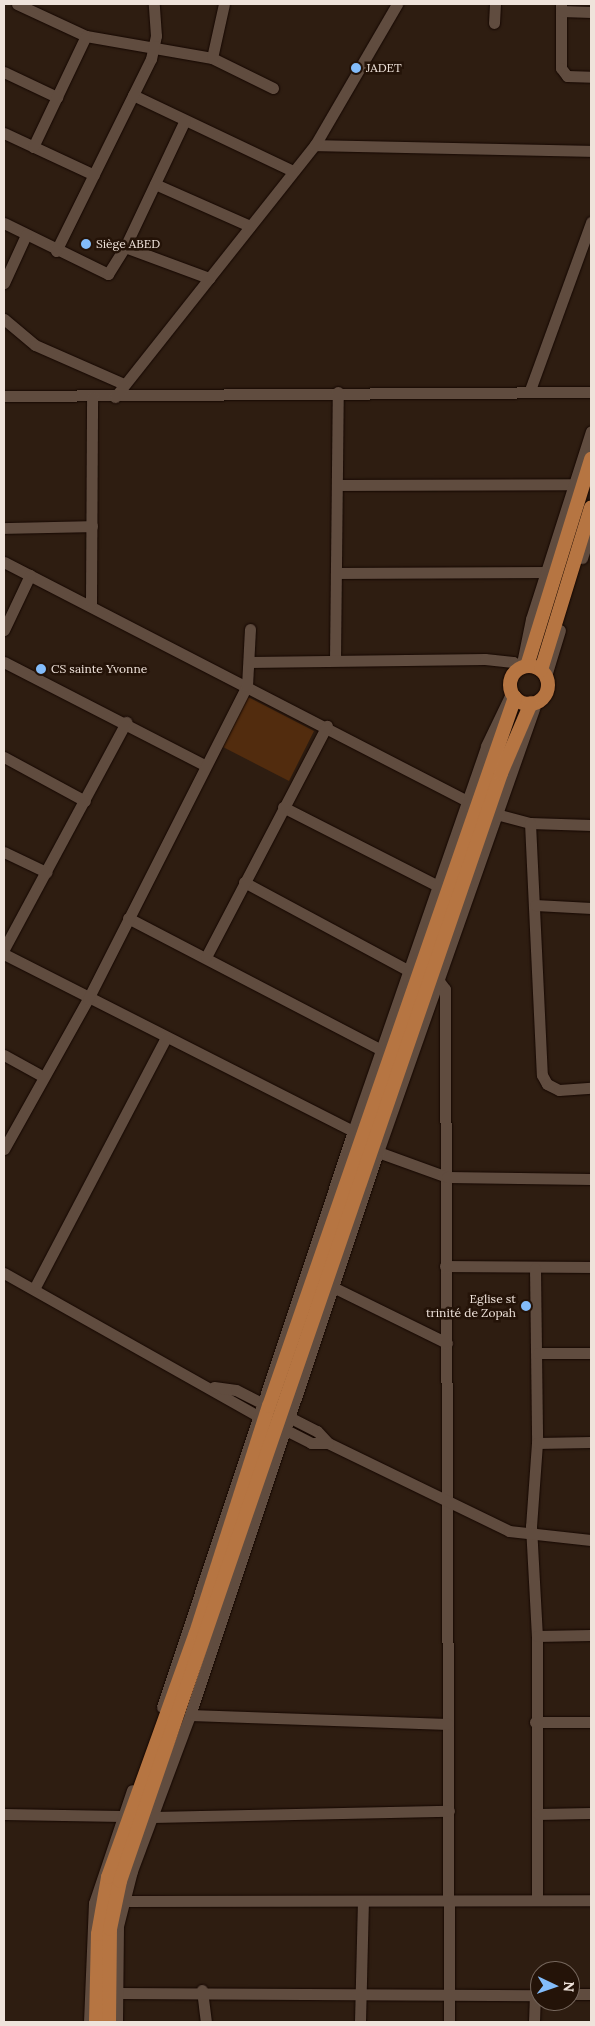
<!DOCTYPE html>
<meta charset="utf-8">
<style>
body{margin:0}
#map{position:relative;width:595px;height:2026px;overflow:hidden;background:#2e1d11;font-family:Lora,serif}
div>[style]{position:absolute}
.green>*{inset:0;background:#522c0e}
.roads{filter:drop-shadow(0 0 1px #150700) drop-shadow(0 0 1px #150700)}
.minor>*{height:11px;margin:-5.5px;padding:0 5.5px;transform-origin:5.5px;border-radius:5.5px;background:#604c3f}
.major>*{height:14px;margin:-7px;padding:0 7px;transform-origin:7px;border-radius:7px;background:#b67542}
.major>.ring{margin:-7px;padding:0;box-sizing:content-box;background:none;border:14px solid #b67542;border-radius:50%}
.dots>*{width:14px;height:14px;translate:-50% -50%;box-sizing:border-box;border:2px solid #241308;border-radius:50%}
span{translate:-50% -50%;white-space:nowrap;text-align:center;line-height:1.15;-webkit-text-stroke:5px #241308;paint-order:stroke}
.poi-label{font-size:12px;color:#efe3db}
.left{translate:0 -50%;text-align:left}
.right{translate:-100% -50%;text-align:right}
.frame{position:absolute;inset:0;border:5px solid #efe3db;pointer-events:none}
.north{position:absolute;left:530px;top:1961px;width:50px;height:50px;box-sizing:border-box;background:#241308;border:1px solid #75665c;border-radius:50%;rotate:93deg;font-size:14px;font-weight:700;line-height:20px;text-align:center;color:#efe3db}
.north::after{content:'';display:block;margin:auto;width:18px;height:22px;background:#83bcfa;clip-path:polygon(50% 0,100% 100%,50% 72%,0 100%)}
</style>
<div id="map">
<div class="green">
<div style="clip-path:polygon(248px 697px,314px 731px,289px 781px,223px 747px)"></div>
</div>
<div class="roads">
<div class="minor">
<div style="left:17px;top:4px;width:76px;rotate:24.9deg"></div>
<div style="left:86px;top:36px;width:128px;rotate:9.9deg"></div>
<div style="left:212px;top:58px;width:68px;rotate:26.2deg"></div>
<div style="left:561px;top:4px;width:64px;rotate:90deg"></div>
<div style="left:561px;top:68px;width:10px;rotate:53deg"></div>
<div style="left:567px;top:76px;width:24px;rotate:2deg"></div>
<div style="left:561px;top:11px;width:30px;rotate:2deg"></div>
<div style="left:494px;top:23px;width:19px;rotate:-87deg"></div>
<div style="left:212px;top:58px;width:55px;rotate:-77.5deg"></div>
<div style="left:4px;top:72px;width:59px;rotate:25.3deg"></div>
<div style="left:133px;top:95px;width:177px;rotate:25.4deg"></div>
<div style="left:4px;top:133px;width:99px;rotate:25deg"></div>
<div style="left:315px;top:145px;width:276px;rotate:1.2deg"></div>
<div style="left:33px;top:147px;width:123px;rotate:-64.5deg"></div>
<div style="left:155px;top:184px;width:104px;rotate:23.9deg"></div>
<div style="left:4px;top:223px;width:116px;rotate:26.1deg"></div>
<div style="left:108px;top:274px;width:32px;rotate:-58deg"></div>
<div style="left:125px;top:247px;width:140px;rotate:-64.7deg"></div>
<div style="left:125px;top:247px;width:90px;rotate:20.3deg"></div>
<div style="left:56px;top:251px;width:214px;rotate:-63.7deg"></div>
<div style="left:151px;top:59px;width:24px;rotate:-78deg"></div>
<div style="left:156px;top:36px;width:32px;rotate:-94deg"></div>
<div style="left:4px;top:283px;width:53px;rotate:-65.4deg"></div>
<div style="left:4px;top:319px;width:40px;rotate:40deg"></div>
<div style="left:35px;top:345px;width:97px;rotate:23.7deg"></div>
<div style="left:530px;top:390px;width:179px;rotate:-70deg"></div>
<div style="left:4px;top:396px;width:587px;rotate:-0.39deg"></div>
<div style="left:115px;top:397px;width:322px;rotate:-51.6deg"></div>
<div style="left:315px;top:145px;width:163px;rotate:-59.8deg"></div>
<div style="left:337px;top:485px;width:237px;rotate:-0.2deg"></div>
<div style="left:4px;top:528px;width:88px;rotate:-1.3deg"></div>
<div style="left:582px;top:558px;width:28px;rotate:-72deg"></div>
<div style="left:4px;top:562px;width:521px;rotate:27.3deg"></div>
<div style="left:337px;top:573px;width:208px;rotate:-0.3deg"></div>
<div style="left:91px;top:603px;width:206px;rotate:-89.7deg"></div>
<div style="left:4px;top:630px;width:61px;rotate:-64.7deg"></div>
<div style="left:335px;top:660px;width:268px;rotate:-89.4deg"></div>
<div style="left:4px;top:662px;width:225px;rotate:27.2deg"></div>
<div style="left:249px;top:662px;width:236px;rotate:-0.7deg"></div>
<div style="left:485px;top:659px;width:28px;rotate:6deg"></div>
<div style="left:513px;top:662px;width:10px;rotate:37deg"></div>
<div style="left:521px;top:668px;width:50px;rotate:-78.5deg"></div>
<div style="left:531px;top:619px;width:197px;rotate:-72.3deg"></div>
<div style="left:546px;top:676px;width:48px;rotate:-73.1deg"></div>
<div style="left:4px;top:757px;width:92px;rotate:28.5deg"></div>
<div style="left:283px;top:807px;width:174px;rotate:27deg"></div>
<div style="left:496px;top:814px;width:35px;rotate:15deg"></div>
<div style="left:530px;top:823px;width:61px;rotate:1.9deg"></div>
<div style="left:530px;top:823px;width:252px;rotate:87.3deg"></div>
<div style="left:542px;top:1075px;width:10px;rotate:61deg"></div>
<div style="left:547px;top:1084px;width:13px;rotate:27deg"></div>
<div style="left:559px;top:1090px;width:32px;rotate:-4deg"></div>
<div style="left:4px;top:852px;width:47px;rotate:25.5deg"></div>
<div style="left:244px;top:882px;width:187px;rotate:28.3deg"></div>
<div style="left:535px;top:905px;width:56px;rotate:3.1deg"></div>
<div style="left:128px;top:918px;width:286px;rotate:27.5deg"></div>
<div style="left:4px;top:949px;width:258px;rotate:-61.7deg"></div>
<div style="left:4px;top:954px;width:391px;rotate:26.9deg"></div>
<div style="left:206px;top:957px;width:261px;rotate:-62.4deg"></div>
<div style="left:439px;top:981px;width:10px;rotate:53deg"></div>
<div style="left:445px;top:989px;width:1033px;rotate:89.78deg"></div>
<div style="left:4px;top:1055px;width:43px;rotate:28.9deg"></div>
<div style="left:4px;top:1149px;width:172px;rotate:-60.8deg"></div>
<div style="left:88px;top:999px;width:351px;rotate:-63.1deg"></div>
<div style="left:247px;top:686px;width:57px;rotate:-87deg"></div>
<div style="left:378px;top:1152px;width:73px;rotate:19.9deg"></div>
<div style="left:447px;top:1177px;width:144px;rotate:0.8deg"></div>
<div style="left:445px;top:1266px;width:146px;rotate:0.4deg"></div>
<div style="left:535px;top:1268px;width:175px;rotate:89.3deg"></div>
<div style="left:537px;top:1443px;width:83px;rotate:94.1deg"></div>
<div style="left:531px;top:1526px;width:110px;rotate:86.9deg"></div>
<div style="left:537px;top:1636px;width:264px;rotate:90deg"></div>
<div style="left:4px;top:1273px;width:297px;rotate:29.4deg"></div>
<div style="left:333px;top:1287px;width:127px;rotate:26.2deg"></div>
<div style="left:34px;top:1289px;width:284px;rotate:-62.3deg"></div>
<div style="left:538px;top:1353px;width:53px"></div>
<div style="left:214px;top:1387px;width:22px;rotate:8deg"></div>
<div style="left:236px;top:1390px;width:35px;rotate:27deg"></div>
<div style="left:283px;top:1414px;width:38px;rotate:27deg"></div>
<div style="left:317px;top:1431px;width:16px;rotate:47deg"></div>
<div style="left:328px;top:1443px;width:201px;rotate:25.9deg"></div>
<div style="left:509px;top:1531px;width:82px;rotate:6.3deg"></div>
<div style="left:280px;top:1427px;width:35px;rotate:27deg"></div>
<div style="left:311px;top:1443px;width:17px"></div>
<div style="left:537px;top:1443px;width:54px;rotate:-1.1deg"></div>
<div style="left:537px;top:1636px;width:54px;rotate:-1.1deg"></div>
<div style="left:162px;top:1707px;width:607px;rotate:-71.65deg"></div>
<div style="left:353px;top:1131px;width:407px;rotate:-70.9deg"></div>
<div style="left:486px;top:746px;width:55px;rotate:-64.4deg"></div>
<div style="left:190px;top:1715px;width:258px;rotate:2deg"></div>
<div style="left:535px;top:1722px;width:56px"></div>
<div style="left:4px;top:1814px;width:118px;rotate:1deg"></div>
<div style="left:538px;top:1814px;width:53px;rotate:-1.1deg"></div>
<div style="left:153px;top:1817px;width:296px;rotate:-1.2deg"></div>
<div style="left:123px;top:1901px;width:468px;rotate:-0.1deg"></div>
<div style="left:202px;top:1990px;width:32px;rotate:83deg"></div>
<div style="left:117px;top:1993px;width:423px;rotate:0.3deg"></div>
<div style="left:570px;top:1994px;width:21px"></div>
<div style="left:89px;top:2022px;width:119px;rotate:-87.6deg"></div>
<div style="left:94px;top:1903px;width:119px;rotate:-71.4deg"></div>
<div style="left:117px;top:2022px;width:96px;rotate:-89.4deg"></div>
<div style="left:118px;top:1926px;width:57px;rotate:-75.7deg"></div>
<div style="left:132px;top:1871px;width:166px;rotate:-69.6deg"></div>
<div style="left:190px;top:1715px;width:594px;rotate:-71.53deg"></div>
<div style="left:378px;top:1152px;width:470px;rotate:-70.6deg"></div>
<div style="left:360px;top:2022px;width:119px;rotate:-88.6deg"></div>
<div style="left:534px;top:2022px;width:27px;rotate:-88deg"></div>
</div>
<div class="major">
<div style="left:527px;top:666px;width:217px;rotate:-72.8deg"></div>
<div class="ring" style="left:510px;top:666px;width:24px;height:24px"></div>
<div style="left:541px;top:670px;width:170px;rotate:-72.9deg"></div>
<div style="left:96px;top:2022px;width:88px;rotate:-88.7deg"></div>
<div style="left:98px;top:1934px;width:58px;rotate:-80deg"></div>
<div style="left:108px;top:1877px;width:259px;rotate:-70.2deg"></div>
<div style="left:196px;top:1633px;width:238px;rotate:-72.2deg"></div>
<div style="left:269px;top:1406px;width:750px;rotate:-70.86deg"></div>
<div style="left:109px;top:2022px;width:93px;rotate:-89.4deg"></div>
<div style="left:110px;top:1929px;width:49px;rotate:-78.2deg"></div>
<div style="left:120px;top:1881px;width:1172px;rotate:-71.02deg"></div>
<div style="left:501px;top:773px;width:76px;rotate:-66.8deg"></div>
</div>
</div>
<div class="dots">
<div style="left:356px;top:68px;background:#83bcfa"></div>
<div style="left:86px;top:244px;background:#83bcfa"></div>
<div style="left:41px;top:669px;background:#83bcfa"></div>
<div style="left:526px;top:1306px;background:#83bcfa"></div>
</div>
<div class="poi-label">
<span class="left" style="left:366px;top:68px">JADET</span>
<span class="left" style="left:96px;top:244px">Siège ABED</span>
<span class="left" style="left:51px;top:669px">CS sainte Yvonne</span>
<span class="right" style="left:516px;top:1306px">Eglise st<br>trinité de Zopah</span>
</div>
<div class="frame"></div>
<div class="north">N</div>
</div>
